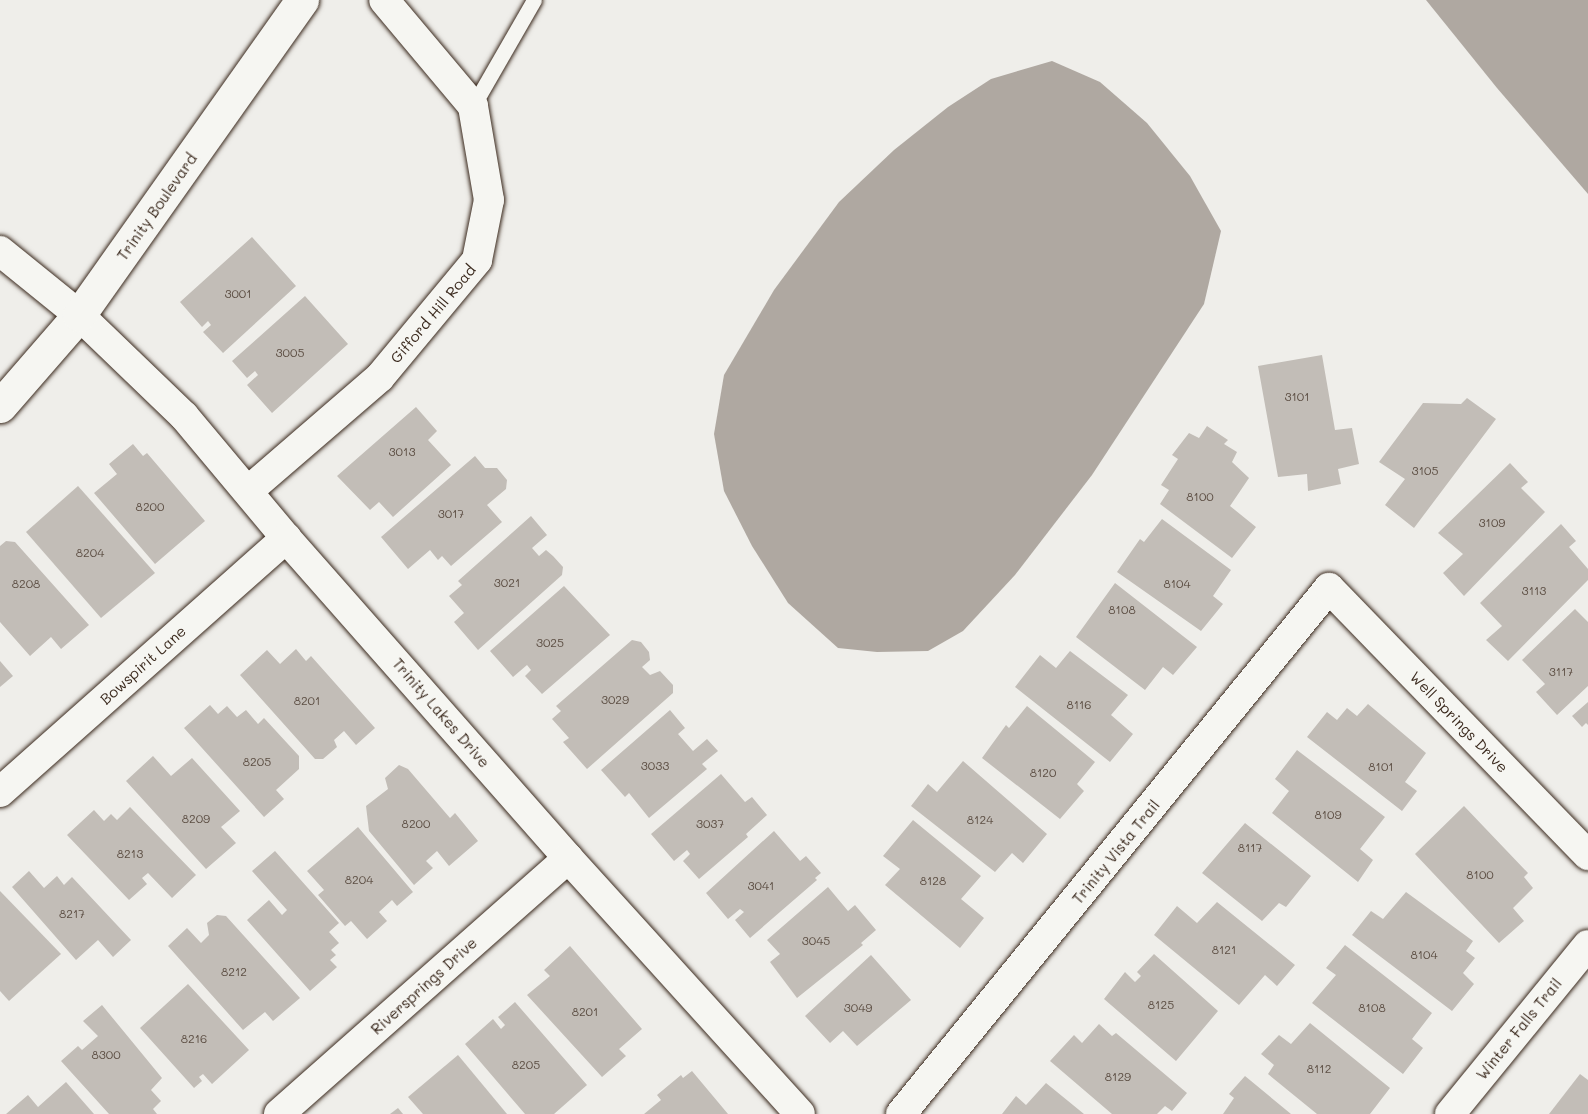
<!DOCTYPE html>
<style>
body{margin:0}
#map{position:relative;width:1588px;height:1114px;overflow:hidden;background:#efeeea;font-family:Mali,sans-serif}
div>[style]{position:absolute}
.water>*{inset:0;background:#afa8a1}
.building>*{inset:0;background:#c2bdb7}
.roads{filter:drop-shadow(0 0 2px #3b2a1e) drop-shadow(0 0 2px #3b2a1e)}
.lane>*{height:15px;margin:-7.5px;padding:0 7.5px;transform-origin:7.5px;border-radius:7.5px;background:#f6f6f2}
.street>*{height:30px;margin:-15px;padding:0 15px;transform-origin:15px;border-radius:15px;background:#f6f6f2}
.secondary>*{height:33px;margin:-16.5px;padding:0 16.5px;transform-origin:16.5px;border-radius:16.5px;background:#f6f6f2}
span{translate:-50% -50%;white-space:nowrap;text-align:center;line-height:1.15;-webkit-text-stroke:4.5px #f6f6f2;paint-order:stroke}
.number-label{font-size:12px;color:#5d4f44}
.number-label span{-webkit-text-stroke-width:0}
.street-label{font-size:15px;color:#3b2a1e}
</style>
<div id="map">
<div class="water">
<div style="clip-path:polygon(1426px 0,1588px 0,1588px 194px,1497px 88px)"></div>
<div style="clip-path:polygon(1052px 61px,1100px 82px,1147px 123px,1190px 176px,1221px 231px,1204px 304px,1092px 475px,1015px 575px,963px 631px,928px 651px,877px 652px,838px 648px,788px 603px,752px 546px,724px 491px,714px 434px,724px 375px,774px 290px,839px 202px,894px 150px,948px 107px,991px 79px)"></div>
</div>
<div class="building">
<div style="clip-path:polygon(252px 237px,296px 286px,223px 353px,203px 332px,211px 325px,208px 321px,202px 327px,180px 302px)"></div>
<div style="clip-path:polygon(305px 296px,348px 344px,272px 413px,247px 385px,258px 375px,255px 371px,247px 378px,232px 361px)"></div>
<div style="clip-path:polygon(1322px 355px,1335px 430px,1352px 428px,1359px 464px,1338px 469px,1341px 484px,1308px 491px,1307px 474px,1278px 477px,1258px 366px)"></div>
<div style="clip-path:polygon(1467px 398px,1496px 419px,1414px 528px,1385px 505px,1405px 479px,1379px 462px,1423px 403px,1461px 404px)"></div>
<div style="clip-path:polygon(416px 407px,437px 431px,428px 440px,451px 465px,393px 517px,379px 502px,370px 510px,337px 476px)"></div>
<div style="clip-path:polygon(1207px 426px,1228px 440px,1224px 444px,1237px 452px,1232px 462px,1249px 478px,1230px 506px,1256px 527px,1232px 558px,1160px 504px,1169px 490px,1161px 485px,1178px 459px,1172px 455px,1189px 433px,1199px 438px)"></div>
<div style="clip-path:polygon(133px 444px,143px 456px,147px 453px,205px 521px,155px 564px,94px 493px,117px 474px,109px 464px)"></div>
<div style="clip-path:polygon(475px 456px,485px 468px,497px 468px,507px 480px,506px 489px,487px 505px,502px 522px,451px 566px,442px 556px,438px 560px,430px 550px,408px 569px,381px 537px)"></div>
<div style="clip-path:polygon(1510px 463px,1528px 482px,1521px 488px,1545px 512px,1464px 596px,1443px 573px,1463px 554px,1438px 533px)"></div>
<div style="clip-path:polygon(78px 486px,155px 573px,101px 618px,26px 532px)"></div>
<div style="clip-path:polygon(531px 516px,547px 535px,532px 548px,539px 556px,546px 550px,553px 556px,563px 567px,562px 575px,478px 650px,454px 622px,464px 613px,449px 596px,462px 585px,458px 581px)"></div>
<div style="clip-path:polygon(1162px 519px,1231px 570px,1213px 596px,1223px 604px,1201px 631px,1117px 572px,1140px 539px,1144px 542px)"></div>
<div style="clip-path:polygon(1561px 524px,1576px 541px,1569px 547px,1588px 569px,1588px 580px,1508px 661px,1486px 640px,1502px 626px,1480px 603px)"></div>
<div style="clip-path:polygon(6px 541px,15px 542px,89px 625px,61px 649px,51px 637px,30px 656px,0 622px,0 546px)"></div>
<div style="clip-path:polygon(1115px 583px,1197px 647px,1173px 675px,1163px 667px,1145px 690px,1076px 637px)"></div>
<div style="clip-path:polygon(564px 586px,610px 635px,542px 694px,525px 676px,531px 670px,527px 665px,513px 677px,490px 651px)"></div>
<div style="clip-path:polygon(1575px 609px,1588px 622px,1588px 686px,1557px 715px,1536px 692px,1545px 684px,1522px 660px)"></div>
<div style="clip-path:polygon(632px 640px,641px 642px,649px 652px,650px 660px,642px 667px,650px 675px,660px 671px,673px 685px,673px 693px,587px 769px,563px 742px,569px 738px,552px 719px,561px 711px,556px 706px)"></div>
<div style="clip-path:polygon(296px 649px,306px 661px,311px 656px,375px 728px,356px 745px,344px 731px,334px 740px,337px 747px,323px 759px,315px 759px,240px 675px,267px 650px,280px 664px)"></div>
<div style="clip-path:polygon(1070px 651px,1128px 695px,1111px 715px,1133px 734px,1110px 762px,1015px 687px,1040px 655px,1056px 668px)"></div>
<div style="clip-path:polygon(0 661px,13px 676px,0 687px)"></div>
<div style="clip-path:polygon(1588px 702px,1588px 725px,1586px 723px,1582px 727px,1572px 716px)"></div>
<div style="clip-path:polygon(1368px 704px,1426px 753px,1405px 782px,1417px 791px,1402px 811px,1307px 737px,1327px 712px,1337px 720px,1347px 708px,1357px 716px)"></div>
<div style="clip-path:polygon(210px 705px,218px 714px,227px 706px,237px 717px,246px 710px,258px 724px,264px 718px,299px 756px,299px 769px,276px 790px,284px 799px,264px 817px,184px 728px)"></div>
<div style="clip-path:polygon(1027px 706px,1095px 762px,1077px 784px,1084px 791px,1060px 819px,982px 758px,1006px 725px,1009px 728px)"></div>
<div style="clip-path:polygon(670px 710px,685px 728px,678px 734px,693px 751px,707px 739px,718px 751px,702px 764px,707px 769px,649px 818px,629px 793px,625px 797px,601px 770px)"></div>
<div style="clip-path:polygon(1297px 750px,1385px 817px,1360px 849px,1373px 860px,1358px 882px,1272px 813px,1289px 791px,1275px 779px)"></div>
<div style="clip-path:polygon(153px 756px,171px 776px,192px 758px,240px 811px,221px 827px,236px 843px,206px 869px,126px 781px)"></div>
<div style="clip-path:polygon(963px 761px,1047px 834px,1023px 863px,1012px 853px,995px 872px,911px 806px,928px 784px,937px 792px)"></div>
<div style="clip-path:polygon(399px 765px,408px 769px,450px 818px,455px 813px,478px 841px,449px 866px,437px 851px,426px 861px,433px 868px,414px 885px,369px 831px,366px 806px,388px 789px,385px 778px)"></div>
<div style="clip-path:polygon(721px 774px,745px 802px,752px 797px,767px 815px,746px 834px,748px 837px,699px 879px,683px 861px,690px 854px,687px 850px,674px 861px,651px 834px)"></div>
<div style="clip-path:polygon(1464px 806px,1528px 873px,1524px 877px,1533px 888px,1513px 908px,1524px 921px,1499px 943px,1415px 854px)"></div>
<div style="clip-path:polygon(130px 807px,196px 875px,172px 898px,148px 873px,142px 878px,147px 884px,129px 900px,67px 835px,94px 810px,104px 821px,111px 814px,117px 820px)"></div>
<div style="clip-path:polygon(913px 820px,981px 876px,961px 899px,984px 918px,960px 948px,885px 885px,900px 869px,883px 856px)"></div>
<div style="clip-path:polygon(1245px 823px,1311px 876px,1286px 907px,1279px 903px,1262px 921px,1202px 873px)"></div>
<div style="clip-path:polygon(358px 827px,413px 892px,397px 906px,392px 900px,379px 912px,387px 921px,367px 939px,351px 921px,345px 926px,318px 895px,324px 890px,307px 871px)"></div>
<div style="clip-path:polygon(774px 831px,800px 861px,806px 856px,821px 873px,815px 878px,817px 880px,750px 938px,735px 920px,744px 912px,740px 909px,728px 919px,706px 893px)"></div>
<div style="clip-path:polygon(275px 851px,339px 923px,329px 932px,339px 943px,331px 950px,336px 955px,330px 960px,337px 967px,310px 991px,247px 920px,269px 900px,282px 915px,287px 910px,252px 871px)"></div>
<div style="clip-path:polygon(29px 871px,44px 888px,57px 876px,64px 885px,72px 877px,131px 940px,113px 957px,98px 940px,76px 960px,12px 887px)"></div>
<div style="clip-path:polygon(828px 887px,848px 911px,855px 905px,876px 930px,861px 943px,863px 945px,797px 998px,770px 962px,780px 954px,767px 940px)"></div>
<div style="clip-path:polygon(0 891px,61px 954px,9px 1001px,0 991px)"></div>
<div style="clip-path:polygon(1406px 892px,1473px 941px,1466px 951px,1475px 958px,1463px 973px,1474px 984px,1452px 1011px,1352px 935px,1371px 911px,1383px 919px)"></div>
<div style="clip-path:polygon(1217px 902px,1295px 965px,1277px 986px,1265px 975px,1239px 1005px,1154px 935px,1177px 906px,1197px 923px)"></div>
<div style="clip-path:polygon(217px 915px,226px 916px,300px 998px,273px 1021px,265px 1012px,243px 1030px,168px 946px,187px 928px,201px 943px,209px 935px,207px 923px)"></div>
<div style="clip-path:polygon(1345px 945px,1432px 1013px,1412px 1039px,1423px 1048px,1403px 1074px,1312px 1003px,1336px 975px,1326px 968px)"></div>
<div style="clip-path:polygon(570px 946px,642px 1029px,619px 1049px,626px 1056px,602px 1077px,527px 995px,550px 976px,544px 970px)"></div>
<div style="clip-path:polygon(1154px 954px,1218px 1011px,1176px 1061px,1104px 999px,1125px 972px,1135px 982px,1141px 976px,1137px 972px)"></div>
<div style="clip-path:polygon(871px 955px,911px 1000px,857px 1046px,843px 1031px,830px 1043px,805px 1016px)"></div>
<div style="clip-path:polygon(188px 984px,249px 1050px,212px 1084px,203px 1074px,199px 1077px,202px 1081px,194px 1088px,140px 1028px)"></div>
<div style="clip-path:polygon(515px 1002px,587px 1085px,554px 1114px,525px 1114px,465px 1044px,493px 1019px,501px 1029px,505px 1025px,498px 1017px)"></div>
<div style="clip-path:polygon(102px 1005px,162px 1078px,151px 1090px,161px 1101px,153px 1109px,157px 1114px,109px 1114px,61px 1061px,78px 1046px,82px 1050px,98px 1036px,83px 1021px)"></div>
<div style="clip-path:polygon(1310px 1023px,1390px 1088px,1370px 1114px,1317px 1114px,1268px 1074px,1274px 1065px,1261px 1054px,1279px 1035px,1291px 1044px)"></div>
<div style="clip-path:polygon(1099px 1024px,1112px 1036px,1116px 1033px,1187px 1093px,1172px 1111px,1165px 1106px,1157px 1114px,1112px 1114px,1050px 1061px,1074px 1035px,1082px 1043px)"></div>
<div style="clip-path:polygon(458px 1055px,507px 1114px,423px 1114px,408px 1097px)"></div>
<div style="clip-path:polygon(692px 1071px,728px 1114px,644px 1114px,661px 1100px,657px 1095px,681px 1075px,683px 1078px)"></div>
<div style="clip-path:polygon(1580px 1074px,1588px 1080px,1588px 1114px,1549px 1114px)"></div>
<div style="clip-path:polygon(1245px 1076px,1291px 1114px,1223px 1114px,1234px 1098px,1229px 1094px)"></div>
<div style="clip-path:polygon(66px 1082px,94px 1114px,6px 1114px,28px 1095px,38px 1107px)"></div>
<div style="clip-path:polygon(1046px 1083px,1084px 1114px,1002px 1114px,1016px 1096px,1026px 1105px)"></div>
<div style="clip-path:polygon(398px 1108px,403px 1114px,390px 1114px)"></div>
</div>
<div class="roads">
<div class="lane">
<div style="left:473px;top:106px;width:122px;rotate:-60.1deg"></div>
</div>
<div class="street">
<div style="left:0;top:251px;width:102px;rotate:39deg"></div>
<div style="left:79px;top:315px;width:146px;rotate:43.9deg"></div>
<div style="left:184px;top:416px;width:159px;rotate:50.1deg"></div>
<div style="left:286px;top:538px;width:427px;rotate:48.6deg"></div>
<div style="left:568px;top:858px;width:345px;rotate:47.8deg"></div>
<div style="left:248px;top:491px;width:174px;rotate:-40.8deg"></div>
<div style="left:380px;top:377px;width:152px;rotate:-50.3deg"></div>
<div style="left:477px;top:260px;width:61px;rotate:-78.7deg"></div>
<div style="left:489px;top:200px;width:95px;rotate:-99.7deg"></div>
<div style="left:473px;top:106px;width:138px;rotate:-130deg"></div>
<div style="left:0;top:792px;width:383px;rotate:-41.6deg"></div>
<div style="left:279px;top:1114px;width:386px;rotate:-41.5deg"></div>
<div style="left:901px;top:1114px;width:678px;rotate:-50.87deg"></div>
<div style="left:1329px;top:588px;width:372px;rotate:45.9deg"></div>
<div style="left:1450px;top:1114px;width:218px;rotate:-50.8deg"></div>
</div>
<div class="secondary">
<div style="left:0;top:406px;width:121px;rotate:-49deg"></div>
<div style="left:79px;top:315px;width:386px;rotate:-54.7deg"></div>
</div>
</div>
<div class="number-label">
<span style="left:238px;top:294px">3001</span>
<span style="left:290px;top:353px">3005</span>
<span style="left:1297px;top:397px">3101</span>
<span style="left:402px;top:452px">3013</span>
<span style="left:1425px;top:471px">3105</span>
<span style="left:1200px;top:497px">8100</span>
<span style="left:150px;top:507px">8200</span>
<span style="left:451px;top:514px">3017</span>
<span style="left:1492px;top:523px">3109</span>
<span style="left:90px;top:553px">8204</span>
<span style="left:507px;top:583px">3021</span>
<span style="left:26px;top:584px">8208</span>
<span style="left:1177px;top:584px">8104</span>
<span style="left:1534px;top:591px">3113</span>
<span style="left:1122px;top:610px">8108</span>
<span style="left:550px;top:643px">3025</span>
<span style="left:1561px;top:672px">3117</span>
<span style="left:615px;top:700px">3029</span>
<span style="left:307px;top:701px">8201</span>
<span style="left:1079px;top:705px">8116</span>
<span style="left:257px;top:762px">8205</span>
<span style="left:655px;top:766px">3033</span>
<span style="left:1381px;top:767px">8101</span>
<span style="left:1043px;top:773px">8120</span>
<span style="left:1328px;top:815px">8109</span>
<span style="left:196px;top:819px">8209</span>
<span style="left:980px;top:820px">8124</span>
<span style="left:416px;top:824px">8200</span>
<span style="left:710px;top:824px">3037</span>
<span style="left:1250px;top:848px">8117</span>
<span style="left:130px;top:854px">8213</span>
<span style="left:1480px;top:875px">8100</span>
<span style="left:359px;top:880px">8204</span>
<span style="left:933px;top:881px">8128</span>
<span style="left:761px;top:886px">3041</span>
<span style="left:72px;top:914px">8217</span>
<span style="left:816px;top:941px">3045</span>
<span style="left:1224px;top:950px">8121</span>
<span style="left:1424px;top:955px">8104</span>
<span style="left:234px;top:972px">8212</span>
<span style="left:1161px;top:1005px">8125</span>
<span style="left:858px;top:1008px">3049</span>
<span style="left:1372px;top:1008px">8108</span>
<span style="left:585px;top:1012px">8201</span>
<span style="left:194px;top:1039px">8216</span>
<span style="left:106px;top:1055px">8300</span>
<span style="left:526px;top:1065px">8205</span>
<span style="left:1319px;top:1069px">8112</span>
<span style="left:1118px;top:1077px">8129</span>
</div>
<div class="street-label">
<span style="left:157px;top:207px;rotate:-55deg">Trinity Boulevard</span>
<span style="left:433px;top:314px;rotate:-50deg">Gifford Hill Road</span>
<span style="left:143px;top:665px;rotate:-42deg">Bowspirit Lane</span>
<span style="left:441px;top:713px;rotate:49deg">Trinity Lakes Drive</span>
<span style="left:1459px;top:722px;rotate:46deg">Well Springs Drive</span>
<span style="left:1116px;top:852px;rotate:-51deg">Trinity Vista Trail</span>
<span style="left:424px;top:986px;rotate:-42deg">Riversprings Drive</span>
<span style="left:1519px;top:1029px;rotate:-51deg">Winter Falls Trail</span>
</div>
</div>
